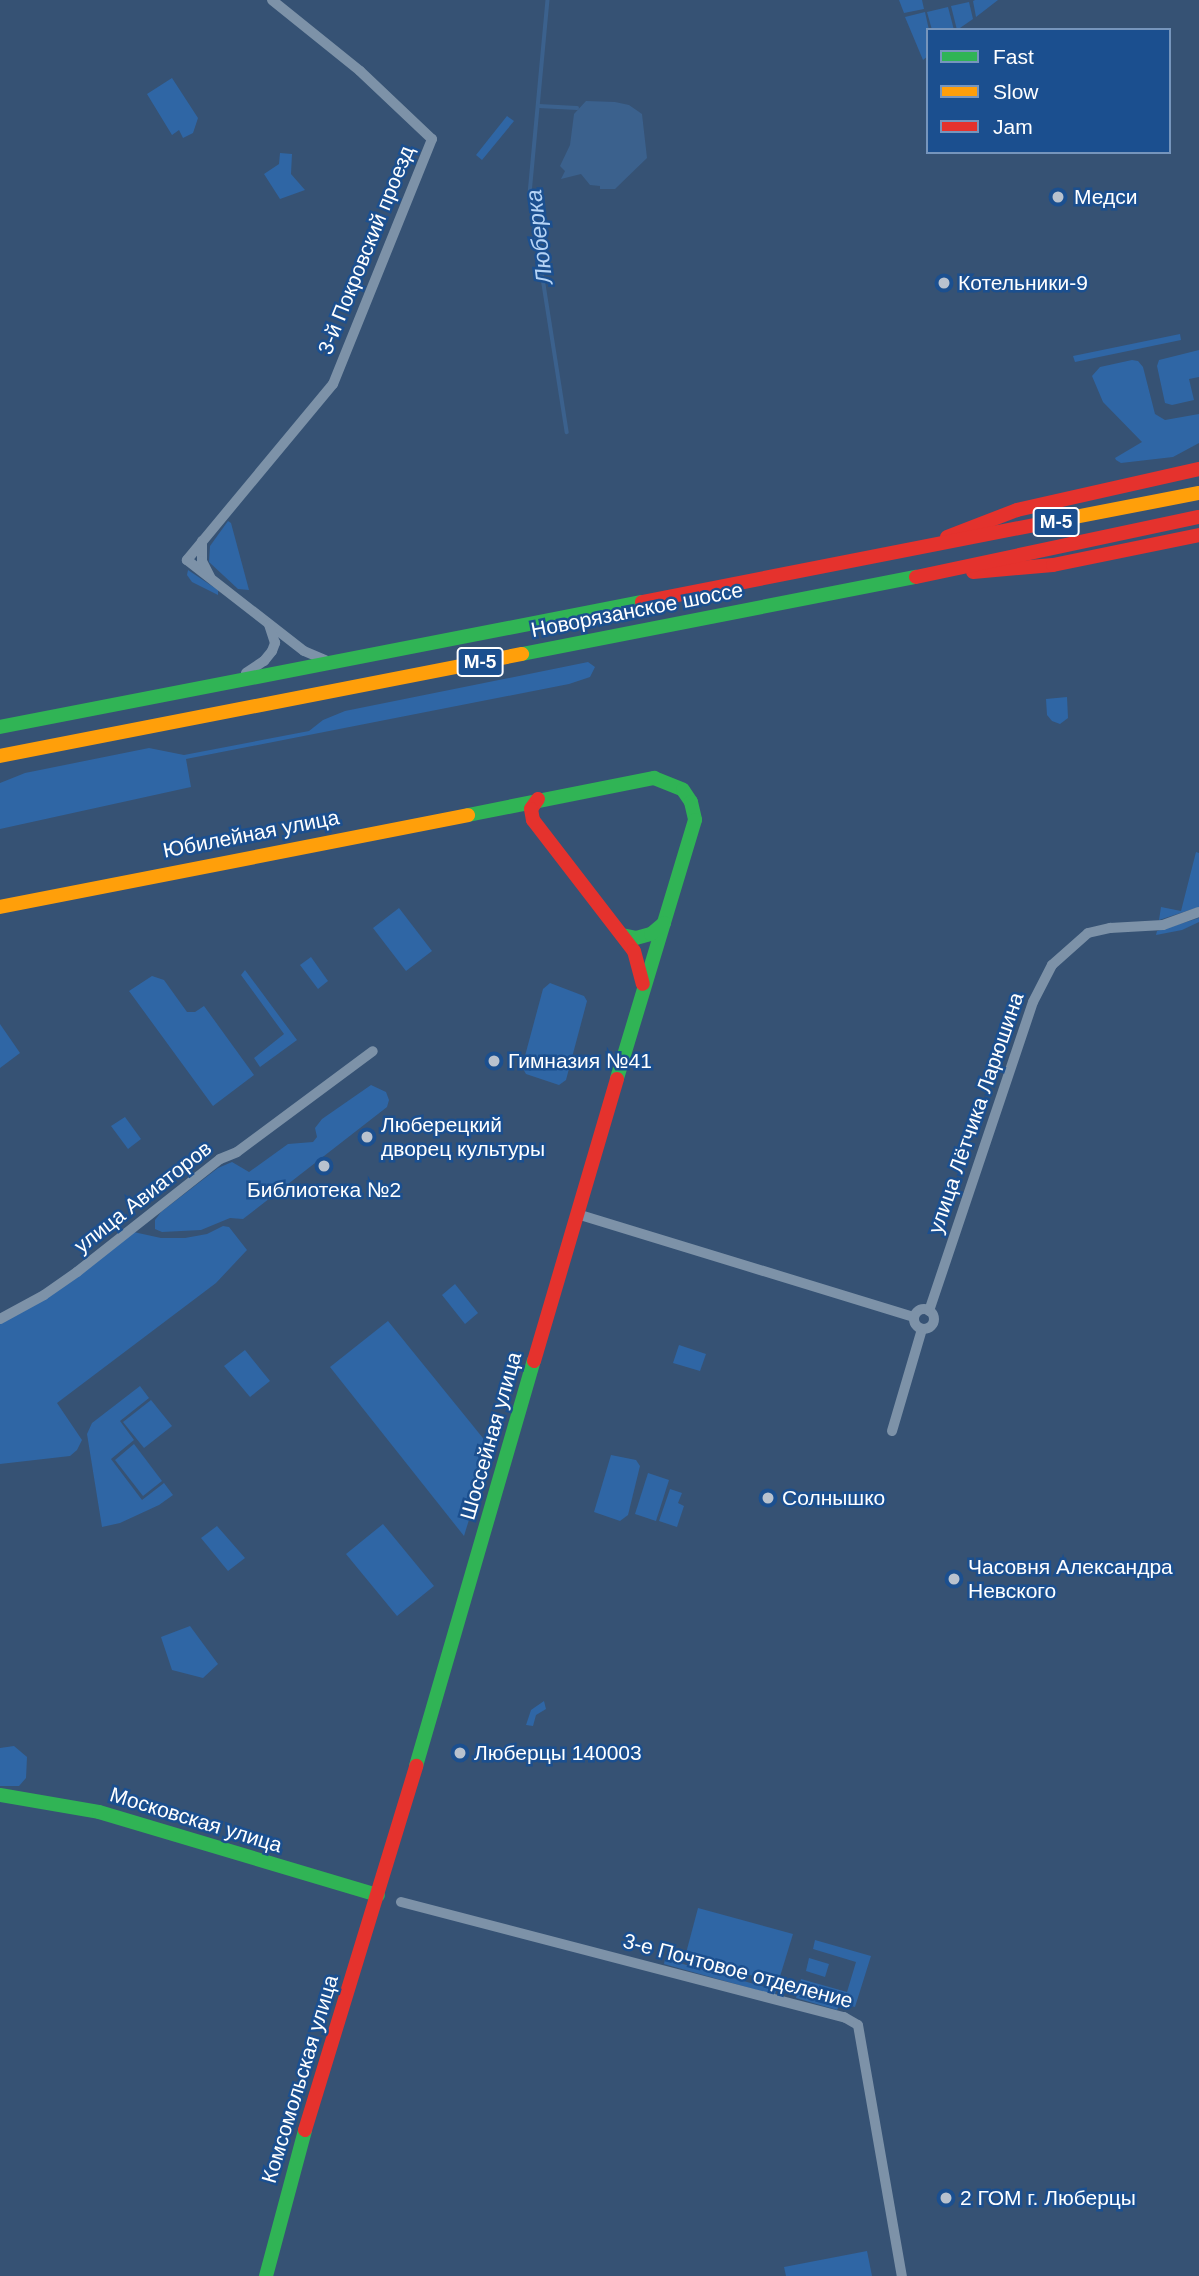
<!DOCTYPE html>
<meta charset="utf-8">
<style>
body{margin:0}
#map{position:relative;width:1199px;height:2276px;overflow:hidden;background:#365274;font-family:Arial,sans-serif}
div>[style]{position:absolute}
.green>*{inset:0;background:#2f66a5}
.water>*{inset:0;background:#3b618d}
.stream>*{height:3.5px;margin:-1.75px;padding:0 1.75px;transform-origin:1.75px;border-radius:1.75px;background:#3b618d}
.street>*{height:10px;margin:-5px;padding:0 5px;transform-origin:5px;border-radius:5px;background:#7d92a8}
.street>.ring{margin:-5px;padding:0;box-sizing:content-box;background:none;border:10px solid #7d92a8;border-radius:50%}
.fast>*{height:14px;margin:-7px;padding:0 7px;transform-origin:7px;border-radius:7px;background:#30b455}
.slow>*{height:14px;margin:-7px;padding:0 7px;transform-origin:7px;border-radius:7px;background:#ff9f0a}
.jam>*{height:14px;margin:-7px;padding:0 7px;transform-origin:7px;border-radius:7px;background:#e5322d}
.dots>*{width:19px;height:19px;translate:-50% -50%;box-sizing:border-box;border:4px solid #1b4f8f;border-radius:50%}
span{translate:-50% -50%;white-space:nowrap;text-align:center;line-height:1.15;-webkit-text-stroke:5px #1b4f8f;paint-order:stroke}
.shield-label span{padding:2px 5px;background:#1b4f8f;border:2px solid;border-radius:5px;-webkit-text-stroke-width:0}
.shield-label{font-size:19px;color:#fff;font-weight:700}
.poi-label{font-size:21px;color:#fff}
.left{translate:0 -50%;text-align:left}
.street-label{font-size:21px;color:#fff}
.water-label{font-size:23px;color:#b5d3f5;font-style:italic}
.legend{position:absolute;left:926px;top:28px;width:245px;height:126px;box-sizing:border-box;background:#1b4f8f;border:2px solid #7695bc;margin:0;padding:9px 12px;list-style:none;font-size:21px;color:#fff}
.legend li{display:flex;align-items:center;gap:14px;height:35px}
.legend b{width:35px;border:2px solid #7695bc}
</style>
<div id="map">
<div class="green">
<div style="clip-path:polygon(899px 0,922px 0,924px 9px,904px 13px)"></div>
<div style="clip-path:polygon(975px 0,998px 0,976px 17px,973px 1px)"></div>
<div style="clip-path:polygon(969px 2px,973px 19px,957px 30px,951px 6px)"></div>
<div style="clip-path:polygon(948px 7px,954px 30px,932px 30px,927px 12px)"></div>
<div style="clip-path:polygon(925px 12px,929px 30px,928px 56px,923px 60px,905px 17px)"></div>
<div style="clip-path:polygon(172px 78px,198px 118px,193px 133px,183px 138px,179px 130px,172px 135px,147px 94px)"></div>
<div style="clip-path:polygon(507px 116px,514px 121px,482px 160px,476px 155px)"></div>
<div style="clip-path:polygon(280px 153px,292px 154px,291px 174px,305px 190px,280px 199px,264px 174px,279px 164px)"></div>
<div style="clip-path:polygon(1180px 334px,1181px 340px,1075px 362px,1073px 356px)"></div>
<div style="clip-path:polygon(1199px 350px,1199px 377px,1189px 379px,1194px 400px,1172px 405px,1165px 403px,1157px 366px,1159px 360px)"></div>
<div style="clip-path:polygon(1132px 360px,1138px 361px,1143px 367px,1155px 414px,1165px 420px,1199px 414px,1199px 443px,1173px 457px,1121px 463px,1116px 460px,1115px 458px,1142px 442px,1103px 402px,1092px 376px,1100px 367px)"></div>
<div style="clip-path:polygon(228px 521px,231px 523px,249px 590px,238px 589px,209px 562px,210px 546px)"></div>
<div style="clip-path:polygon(188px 570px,218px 590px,218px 595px,192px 582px,187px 575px)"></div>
<div style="clip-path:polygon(588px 662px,595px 667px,590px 677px,569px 684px,186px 759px,191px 787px,0 829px,0 783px,25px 773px,149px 748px,184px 755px,309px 731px,323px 720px,345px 711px)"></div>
<div style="clip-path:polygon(1067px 697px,1068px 718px,1060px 724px,1052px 721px,1047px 715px,1046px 699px)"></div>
<div style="clip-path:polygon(1196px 852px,1199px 853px,1199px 907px,1159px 920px,1161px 907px,1181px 911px)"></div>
<div style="clip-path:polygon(399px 908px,432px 951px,406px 971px,373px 928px)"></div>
<div style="clip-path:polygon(1199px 918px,1199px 922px,1182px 930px,1156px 935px,1157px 931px)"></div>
<div style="clip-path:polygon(311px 957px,328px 981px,318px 989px,300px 965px)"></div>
<div style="clip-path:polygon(245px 970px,297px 1040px,260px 1067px,254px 1058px,284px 1034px,241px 975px)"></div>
<div style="clip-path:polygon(152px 976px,164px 980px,187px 1012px,195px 1012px,204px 1006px,254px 1075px,213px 1106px,129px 991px)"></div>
<div style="clip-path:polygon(550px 983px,584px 996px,587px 1001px,566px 1080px,559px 1085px,526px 1074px,522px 1067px,543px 989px)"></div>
<div style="clip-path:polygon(0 1024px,20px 1053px,0 1068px)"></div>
<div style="clip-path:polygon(371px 1085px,386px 1092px,389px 1100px,387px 1107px,243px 1219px,230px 1218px,201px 1230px,162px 1232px,155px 1229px,155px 1220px,161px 1212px,218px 1168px,232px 1162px,249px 1172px,288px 1144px,313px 1142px,317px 1137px,315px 1128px,322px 1119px)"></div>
<div style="clip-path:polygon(125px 1117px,141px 1139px,128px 1149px,111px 1126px)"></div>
<div style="clip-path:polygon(223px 1226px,229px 1227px,247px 1250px,216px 1283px,57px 1403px,82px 1440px,77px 1450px,70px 1456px,0 1464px,0 1319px,44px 1295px,129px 1231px,161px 1238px,185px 1238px,207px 1234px)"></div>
<div style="clip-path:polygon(455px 1284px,478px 1313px,465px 1324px,442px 1295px)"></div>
<div style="clip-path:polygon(388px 1321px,491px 1448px,464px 1536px,330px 1367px)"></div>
<div style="clip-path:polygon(679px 1345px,706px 1354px,700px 1371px,673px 1363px)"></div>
<div style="clip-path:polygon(245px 1350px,270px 1381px,250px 1397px,224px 1366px)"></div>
<div style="clip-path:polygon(140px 1386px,149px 1398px,120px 1421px,134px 1440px,111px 1459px,142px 1500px,164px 1483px,173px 1495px,159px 1505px,120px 1523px,102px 1527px,87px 1434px,92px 1423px)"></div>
<div style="clip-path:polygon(151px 1400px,172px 1426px,144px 1448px,123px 1422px)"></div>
<div style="clip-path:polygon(134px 1444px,162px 1481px,143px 1496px,115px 1460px)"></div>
<div style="clip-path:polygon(611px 1455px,636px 1460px,640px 1466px,628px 1515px,620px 1521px,594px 1512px)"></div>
<div style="clip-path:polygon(648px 1473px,669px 1480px,656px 1521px,635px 1514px)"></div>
<div style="clip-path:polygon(670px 1489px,682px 1493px,678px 1503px,684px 1506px,677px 1527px,659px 1521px)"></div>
<div style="clip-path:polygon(383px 1524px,434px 1586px,397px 1616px,346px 1554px)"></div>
<div style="clip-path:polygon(217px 1526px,245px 1558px,228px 1571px,201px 1538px)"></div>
<div style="clip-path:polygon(190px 1626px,218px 1664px,203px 1678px,172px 1670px,161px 1637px)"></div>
<div style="clip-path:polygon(544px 1701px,546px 1709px,536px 1715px,533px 1726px,526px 1725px,531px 1710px)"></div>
<div style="clip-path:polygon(14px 1746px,27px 1757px,26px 1778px,19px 1786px,0 1786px,0 1748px)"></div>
<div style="clip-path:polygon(698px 1908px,793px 1934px,778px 1983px,685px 1957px)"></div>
<div style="clip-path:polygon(815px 1940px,871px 1956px,855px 2007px,797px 1991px,801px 1979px,847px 1992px,856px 1962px,813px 1949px)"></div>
<div style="clip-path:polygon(809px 1958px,829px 1964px,825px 1977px,806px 1971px)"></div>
<div style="clip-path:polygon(665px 1959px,776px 1990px,775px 1995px,664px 1964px)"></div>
<div style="clip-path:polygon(797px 1994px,839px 2006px,837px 2010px,796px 1998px)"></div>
<div style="clip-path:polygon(867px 2251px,872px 2276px,786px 2276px,784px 2267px)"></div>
</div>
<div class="water">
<div style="clip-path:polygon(586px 101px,615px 102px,629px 105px,642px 114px,647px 158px,615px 189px,600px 189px,600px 186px,590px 185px,581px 174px,561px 179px,565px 171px,560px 166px,570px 145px,574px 114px)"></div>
</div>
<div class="stream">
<div style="left:548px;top:0;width:196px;rotate:95.3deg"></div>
<div style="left:530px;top:195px;width:240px;rotate:81.1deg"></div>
<div style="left:539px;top:106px;width:38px;rotate:3deg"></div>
</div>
<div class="street">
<div style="left:272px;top:0;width:113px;rotate:38.9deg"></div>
<div style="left:360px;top:71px;width:99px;rotate:43.4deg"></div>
<div style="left:432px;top:139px;width:264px;rotate:112deg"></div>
<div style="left:333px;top:384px;width:229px;rotate:129.7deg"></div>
<div style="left:187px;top:560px;width:148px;rotate:37.9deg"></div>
<div style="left:304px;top:651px;width:23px;rotate:23deg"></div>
<div style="left:202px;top:541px;width:20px;rotate:90deg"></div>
<div style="left:202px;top:561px;width:18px;rotate:63deg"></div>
<div style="left:246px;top:673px;width:22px;rotate:-34deg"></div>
<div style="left:264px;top:661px;width:13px;rotate:-51deg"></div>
<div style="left:272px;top:651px;width:9px;rotate:-69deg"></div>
<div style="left:275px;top:643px;width:19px;rotate:-108deg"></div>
<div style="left:577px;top:1214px;width:352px;rotate:17deg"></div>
<div class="ring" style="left:914px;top:1309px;width:10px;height:10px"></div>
<div style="left:929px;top:1311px;width:326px;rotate:-71.4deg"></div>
<div style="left:1033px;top:1002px;width:42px;rotate:-62.8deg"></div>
<div style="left:1052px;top:965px;width:48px;rotate:-41.6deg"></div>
<div style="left:1088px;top:933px;width:23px;rotate:-13deg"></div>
<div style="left:1110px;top:928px;width:53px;rotate:-3.2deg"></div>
<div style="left:1163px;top:925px;width:38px;rotate:-20deg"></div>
<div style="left:0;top:1319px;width:50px;rotate:-28.6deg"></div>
<div style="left:44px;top:1295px;width:40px;rotate:-34.9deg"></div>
<div style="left:77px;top:1272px;width:182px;rotate:-38.3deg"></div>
<div style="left:220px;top:1159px;width:18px;rotate:-22deg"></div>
<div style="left:237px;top:1152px;width:169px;rotate:-36.6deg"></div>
<div style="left:892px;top:1431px;width:106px;rotate:-73.6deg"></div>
<div style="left:401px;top:1902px;width:458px;rotate:14.6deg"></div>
<div style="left:844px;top:2017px;width:16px;rotate:30deg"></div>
<div style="left:858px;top:2025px;width:255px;rotate:80.1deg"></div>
</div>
<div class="fast">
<div style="left:522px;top:654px;width:401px;rotate:-11.1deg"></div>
<div style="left:0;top:727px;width:654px;rotate:-11.02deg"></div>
<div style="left:468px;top:815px;width:190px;rotate:-11.3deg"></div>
<div style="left:654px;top:778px;width:31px;rotate:22deg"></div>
<div style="left:683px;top:790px;width:14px;rotate:56deg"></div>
<div style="left:691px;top:802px;width:18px;rotate:77deg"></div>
<div style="left:695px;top:820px;width:270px;rotate:106.8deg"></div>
<div style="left:622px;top:935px;width:14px;rotate:12deg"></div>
<div style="left:636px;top:938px;width:16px;rotate:-15deg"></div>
<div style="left:651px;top:934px;width:17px;rotate:-40deg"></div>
<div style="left:416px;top:1766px;width:422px;rotate:-73.8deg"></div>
<div style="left:0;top:1795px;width:100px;rotate:9.7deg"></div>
<div style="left:99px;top:1812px;width:291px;rotate:16.6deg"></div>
<div style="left:266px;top:2276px;width:151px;rotate:-75deg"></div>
</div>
<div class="slow">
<div style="left:1039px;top:524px;width:163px;rotate:-11deg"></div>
<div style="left:0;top:756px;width:532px;rotate:-11.06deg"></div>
<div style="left:0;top:907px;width:477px;rotate:-11.1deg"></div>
</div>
<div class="jam">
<div style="left:947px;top:537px;width:75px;rotate:-21.1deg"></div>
<div style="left:1017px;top:510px;width:187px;rotate:-12.7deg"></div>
<div style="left:973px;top:572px;width:80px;rotate:-5deg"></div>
<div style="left:1053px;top:565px;width:149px;rotate:-11.6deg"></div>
<div style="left:916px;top:577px;width:289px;rotate:-12deg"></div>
<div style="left:642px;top:602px;width:405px;rotate:-11.1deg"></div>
<div style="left:538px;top:799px;width:12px;rotate:125deg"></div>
<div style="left:531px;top:809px;width:11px;rotate:80deg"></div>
<div style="left:533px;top:820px;width:165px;rotate:52.4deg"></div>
<div style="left:634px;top:951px;width:34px;rotate:75deg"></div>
<div style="left:534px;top:1361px;width:294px;rotate:-73.6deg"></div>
<div style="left:305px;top:2130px;width:381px;rotate:-73deg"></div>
</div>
<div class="dots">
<div style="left:1058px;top:197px;background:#b9c2ce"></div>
<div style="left:944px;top:283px;background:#b9c2ce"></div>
<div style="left:494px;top:1061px;background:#b9c2ce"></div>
<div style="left:367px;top:1137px;background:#b9c2ce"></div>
<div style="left:324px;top:1166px;background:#b9c2ce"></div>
<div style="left:768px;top:1498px;background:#b9c2ce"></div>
<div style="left:954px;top:1579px;background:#b9c2ce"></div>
<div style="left:460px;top:1753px;background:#b9c2ce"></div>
<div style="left:946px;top:2198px;background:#b9c2ce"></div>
</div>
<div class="shield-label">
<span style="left:1056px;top:522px">М-5</span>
<span style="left:480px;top:662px">М-5</span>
</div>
<div class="poi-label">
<span class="left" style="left:1074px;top:197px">Медси</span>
<span class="left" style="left:958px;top:283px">Котельники-9</span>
<span class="left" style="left:508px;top:1061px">Гимназия №41</span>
<span class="left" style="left:381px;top:1137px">Люберецкий<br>дворец культуры</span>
<span style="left:324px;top:1190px">Библиотека №2</span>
<span class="left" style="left:782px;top:1498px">Солнышко</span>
<span class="left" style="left:968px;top:1579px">Часовня Александра<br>Невского</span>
<span class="left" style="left:474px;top:1753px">Люберцы 140003</span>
<span class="left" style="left:960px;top:2198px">2 ГОМ г. Люберцы</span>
</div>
<div class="street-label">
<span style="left:366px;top:250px;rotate:-68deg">3-й Покровский проезд</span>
<span style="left:637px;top:610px;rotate:-11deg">Новорязанское шоссе</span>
<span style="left:251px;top:834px;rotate:-11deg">Юбилейная улица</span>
<span style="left:976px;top:1113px;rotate:-71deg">улица Лётчика Ларюшина</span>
<span style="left:143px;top:1197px;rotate:-38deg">улица Авиаторов</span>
<span style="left:491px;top:1436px;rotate:-74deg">Шоссейная улица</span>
<span style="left:196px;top:1820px;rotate:17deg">Московская улица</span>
<span style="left:738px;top:1971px;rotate:15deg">3-е Почтовое отделение</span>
<span style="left:300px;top:2079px;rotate:-73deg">Комсомольская улица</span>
</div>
<div class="water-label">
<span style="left:539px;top:237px;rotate:-97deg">Люберка</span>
</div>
<ul class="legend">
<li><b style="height:9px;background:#30b455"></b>Fast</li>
<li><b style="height:9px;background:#ff9f0a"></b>Slow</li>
<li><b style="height:9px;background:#e5322d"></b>Jam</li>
</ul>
</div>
